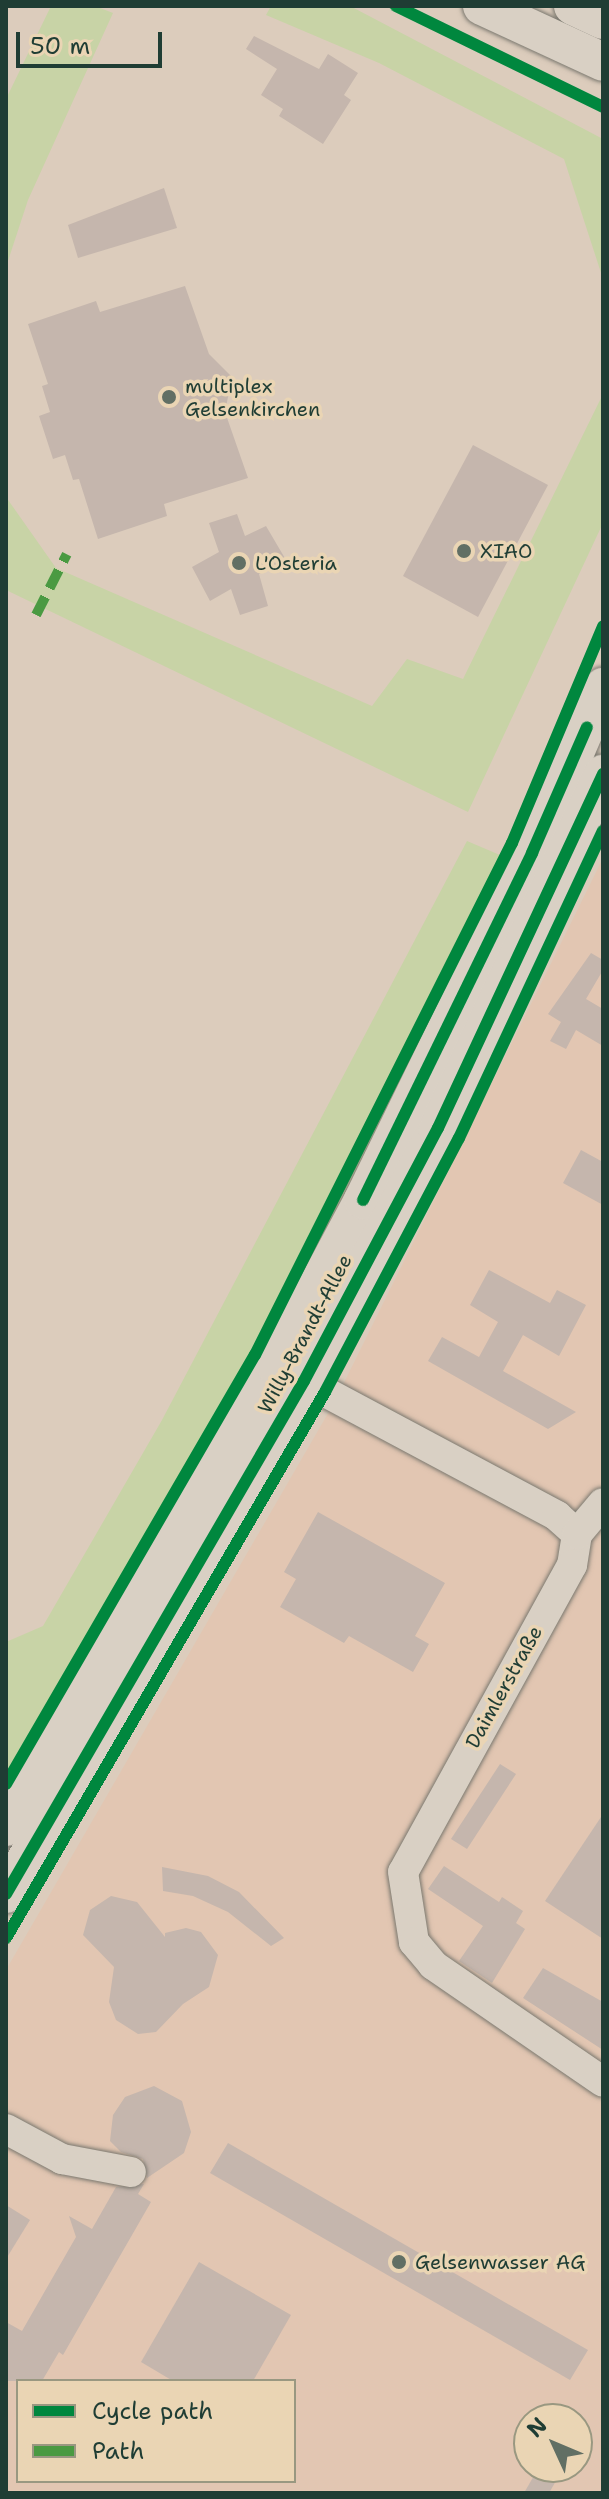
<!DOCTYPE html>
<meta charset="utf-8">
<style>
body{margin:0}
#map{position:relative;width:609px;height:2499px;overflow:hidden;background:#dcccbc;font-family:"Shantell Sans",sans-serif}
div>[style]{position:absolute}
.built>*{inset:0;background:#e2c6b2}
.green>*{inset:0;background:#c8d3a6}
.building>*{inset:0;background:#c5b6ad}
.roads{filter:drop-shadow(0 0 2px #7a786f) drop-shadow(0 0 2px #7a786f)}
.minor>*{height:30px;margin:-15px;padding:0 15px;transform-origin:15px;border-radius:15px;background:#d9d0c4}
.major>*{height:38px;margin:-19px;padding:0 19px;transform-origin:19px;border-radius:19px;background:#d9d0c4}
.quiet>*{height:10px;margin-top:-5px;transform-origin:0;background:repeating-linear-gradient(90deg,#4a9a42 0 20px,transparent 0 30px)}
.cycleway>*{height:12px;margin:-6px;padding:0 6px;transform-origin:6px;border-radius:6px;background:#00873e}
.dots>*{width:22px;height:22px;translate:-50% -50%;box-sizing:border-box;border:4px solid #ead5b4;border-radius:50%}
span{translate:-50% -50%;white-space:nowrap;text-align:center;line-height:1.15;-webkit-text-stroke:7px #ead5b4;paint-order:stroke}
.poi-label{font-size:20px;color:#1f3d34}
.left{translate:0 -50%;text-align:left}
.street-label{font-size:20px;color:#1f3d34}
.frame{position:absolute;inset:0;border:8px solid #1f3d34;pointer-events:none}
.legend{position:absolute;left:16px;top:2379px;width:280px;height:104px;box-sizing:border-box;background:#ead5b4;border:2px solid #999881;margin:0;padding:10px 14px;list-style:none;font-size:24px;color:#1f3d34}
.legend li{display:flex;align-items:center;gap:16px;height:40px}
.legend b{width:40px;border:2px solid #999881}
.north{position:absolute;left:513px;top:2403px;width:80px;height:80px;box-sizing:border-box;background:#ead5b4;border:2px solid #999881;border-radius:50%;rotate:314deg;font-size:22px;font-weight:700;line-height:32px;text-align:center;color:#1f3d34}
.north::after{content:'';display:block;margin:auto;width:28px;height:36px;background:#616f64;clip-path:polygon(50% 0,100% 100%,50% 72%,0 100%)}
.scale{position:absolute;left:16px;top:32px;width:146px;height:36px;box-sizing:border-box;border:4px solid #1f3d34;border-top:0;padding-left:10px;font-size:24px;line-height:28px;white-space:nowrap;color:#1f3d34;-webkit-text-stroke:6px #ead5b4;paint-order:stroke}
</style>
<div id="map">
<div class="built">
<div style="clip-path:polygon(evenodd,603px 858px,603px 2493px,6px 2493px,6px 1970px,334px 1403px,603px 858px,18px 2381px,294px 2381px,294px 2481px,18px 2481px,18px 2381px,603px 858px,529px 2419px,577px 2419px,577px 2467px,529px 2467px,529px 2419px)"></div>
</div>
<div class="green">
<div style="clip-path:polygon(51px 6px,95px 6px,113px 13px,28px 200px,6px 267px,6px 99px)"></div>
<div style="clip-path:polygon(271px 6px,350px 6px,603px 139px,603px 279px,564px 159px,379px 63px,266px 15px)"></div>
<div style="clip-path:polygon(603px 394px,603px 523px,468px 812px,6px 590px,6px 497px,56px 568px,372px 706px,407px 659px,463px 679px)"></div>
<div style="clip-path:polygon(467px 841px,512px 860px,270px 1348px,6px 1793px,6px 1642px,43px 1626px,162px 1420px)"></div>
</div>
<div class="building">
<div style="clip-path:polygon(254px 36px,319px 69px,328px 54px,358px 73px,344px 95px,351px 100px,323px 144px,279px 116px,283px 109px,261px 95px,277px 69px,246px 49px)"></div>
<div style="clip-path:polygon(164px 188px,177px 228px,78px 258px,68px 225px)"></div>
<div style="clip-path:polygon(185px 286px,209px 354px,232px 377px,225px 412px,248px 478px,164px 504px,167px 516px,98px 539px,79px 479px,73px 480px,65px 455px,53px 459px,39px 416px,50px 412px,42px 386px,48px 384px,28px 324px,96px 301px,100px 312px)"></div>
<div style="clip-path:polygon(473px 445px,548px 485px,478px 617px,403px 576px)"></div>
<div style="clip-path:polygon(237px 514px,245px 536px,266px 526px,286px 560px,259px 574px,268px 606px,240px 615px,231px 589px,210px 601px,192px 567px,219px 552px,209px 523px)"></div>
<div style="clip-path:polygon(591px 953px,603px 960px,603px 970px,586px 999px,603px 1009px,603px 1046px,576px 1030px,566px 1049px,550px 1041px,561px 1022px,548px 1014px)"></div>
<div style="clip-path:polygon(581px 1150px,603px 1162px,603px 1205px,563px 1183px)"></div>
<div style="clip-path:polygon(489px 1270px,550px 1303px,557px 1290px,586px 1305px,559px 1356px,523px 1335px,503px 1371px,576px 1412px,548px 1429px,428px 1361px,442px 1337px,479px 1357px,498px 1322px,470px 1305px)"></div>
<div style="clip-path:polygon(318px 1512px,445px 1583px,415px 1636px,429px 1644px,413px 1672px,349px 1636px,344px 1643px,280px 1607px,296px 1579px,284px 1572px)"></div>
<div style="clip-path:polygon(500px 1764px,516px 1774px,467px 1849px,451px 1839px)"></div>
<div style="clip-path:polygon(603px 1814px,603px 1939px,545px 1901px)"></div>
<div style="clip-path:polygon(444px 1866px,499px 1902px,502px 1897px,523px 1911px,516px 1923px,525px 1929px,492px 1983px,459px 1961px,483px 1926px,428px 1889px)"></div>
<div style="clip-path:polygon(162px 1867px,208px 1876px,239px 1892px,284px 1938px,271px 1946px,228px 1912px,193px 1896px,163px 1891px)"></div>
<div style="clip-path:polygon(111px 1896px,137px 1902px,165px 1937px,165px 1933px,186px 1928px,201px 1932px,218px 1955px,209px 1987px,183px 2004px,156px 2032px,138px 2034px,116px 2020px,109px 2002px,114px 1967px,83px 1935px,90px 1910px)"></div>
<div style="clip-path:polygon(543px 1968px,603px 2002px,603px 2050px,523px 1998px)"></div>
<div style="clip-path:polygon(154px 2086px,182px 2101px,191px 2132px,184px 2153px,147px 2178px,143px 2159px,121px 2152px,110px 2141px,113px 2115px,125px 2097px)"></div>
<div style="clip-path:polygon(228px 2143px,588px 2350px,570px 2380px,210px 2173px)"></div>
<div style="clip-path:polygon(144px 2184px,138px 2194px,151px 2202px,63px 2355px,59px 2352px,42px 2381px,6px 2381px,6px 2322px,22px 2331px,76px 2237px,69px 2216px,92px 2229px,116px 2187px)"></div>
<div style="clip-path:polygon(6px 2205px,30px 2220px,6px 2259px)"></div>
<div style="clip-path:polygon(199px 2262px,291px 2315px,253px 2381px,173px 2381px,141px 2362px)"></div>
<div style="clip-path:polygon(539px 2467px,564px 2467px,549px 2493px,524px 2493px)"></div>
</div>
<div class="roads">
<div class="minor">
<div style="left:284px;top:1370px;width:310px;rotate:28.1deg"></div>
<div style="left:557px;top:1516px;width:27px;rotate:42deg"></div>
<div style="left:577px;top:1534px;width:31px;rotate:99deg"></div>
<div style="left:572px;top:1565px;width:350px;rotate:118.8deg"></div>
<div style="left:403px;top:1872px;width:71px;rotate:81.1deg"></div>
<div style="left:414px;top:1942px;width:30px;rotate:50deg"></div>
<div style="left:433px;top:1965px;width:206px;rotate:34.5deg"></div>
<div style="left:577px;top:1534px;width:40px;rotate:-50deg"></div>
<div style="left:6px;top:2129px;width:64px;rotate:28.2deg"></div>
<div style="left:62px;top:2159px;width:70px;rotate:10.7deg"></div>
</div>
<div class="major">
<div style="left:482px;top:6px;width:133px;rotate:24.8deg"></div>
<div style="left:573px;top:6px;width:33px;rotate:25deg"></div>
<div style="left:6px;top:1827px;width:535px;rotate:-59.79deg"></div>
<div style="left:275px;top:1365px;width:187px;rotate:-61.9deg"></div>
<div style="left:363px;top:1200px;width:386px;rotate:-64deg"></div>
<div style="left:532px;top:853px;width:181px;rotate:-66.8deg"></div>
<div style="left:6px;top:1894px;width:593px;rotate:-59.85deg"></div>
<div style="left:304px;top:1381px;width:286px;rotate:-62.1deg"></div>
<div style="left:438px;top:1128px;width:391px;rotate:-65deg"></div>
</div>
</div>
<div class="quiet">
<div style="left:36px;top:615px;width:68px;rotate:-63.1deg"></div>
</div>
<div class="cycleway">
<div style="left:396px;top:6px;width:230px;rotate:26deg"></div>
<div style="left:363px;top:1200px;width:386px;rotate:-64deg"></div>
<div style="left:532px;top:853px;width:137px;rotate:-66.4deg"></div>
<div style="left:6px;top:1784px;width:496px;rotate:-59.9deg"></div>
<div style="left:255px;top:1355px;width:573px;rotate:-63.35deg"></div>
<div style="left:512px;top:843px;width:235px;rotate:-67.2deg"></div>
<div style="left:6px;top:1894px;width:593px;rotate:-59.85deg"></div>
<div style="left:304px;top:1381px;width:286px;rotate:-62.1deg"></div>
<div style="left:438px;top:1128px;width:391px;rotate:-65deg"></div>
<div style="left:6px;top:1938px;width:632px;rotate:-59.7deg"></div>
<div style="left:325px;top:1392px;width:287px;rotate:-62.2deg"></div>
<div style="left:459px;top:1138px;width:339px;rotate:-64.9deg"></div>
</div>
<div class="dots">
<div style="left:169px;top:397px;background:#616f64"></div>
<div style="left:464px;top:551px;background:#616f64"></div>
<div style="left:239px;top:563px;background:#616f64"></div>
<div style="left:399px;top:2262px;background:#616f64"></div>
</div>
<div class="poi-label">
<span class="left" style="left:185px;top:398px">multiplex<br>Gelsenkirchen</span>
<span class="left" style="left:480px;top:551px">XIAO</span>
<span class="left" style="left:255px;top:563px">L'Osteria</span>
<span class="left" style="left:415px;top:2262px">Gelsenwasser AG</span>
</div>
<div class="street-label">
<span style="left:305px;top:1334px;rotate:-62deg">Willy-Brandt-Allee</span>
<span style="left:504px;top:1687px;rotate:-61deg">Daimlerstraße</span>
</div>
<div class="frame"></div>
<ul class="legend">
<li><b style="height:10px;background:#00873e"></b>Cycle path</li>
<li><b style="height:10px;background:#4a9a42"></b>Path</li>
</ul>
<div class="north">N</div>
<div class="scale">50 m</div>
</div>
